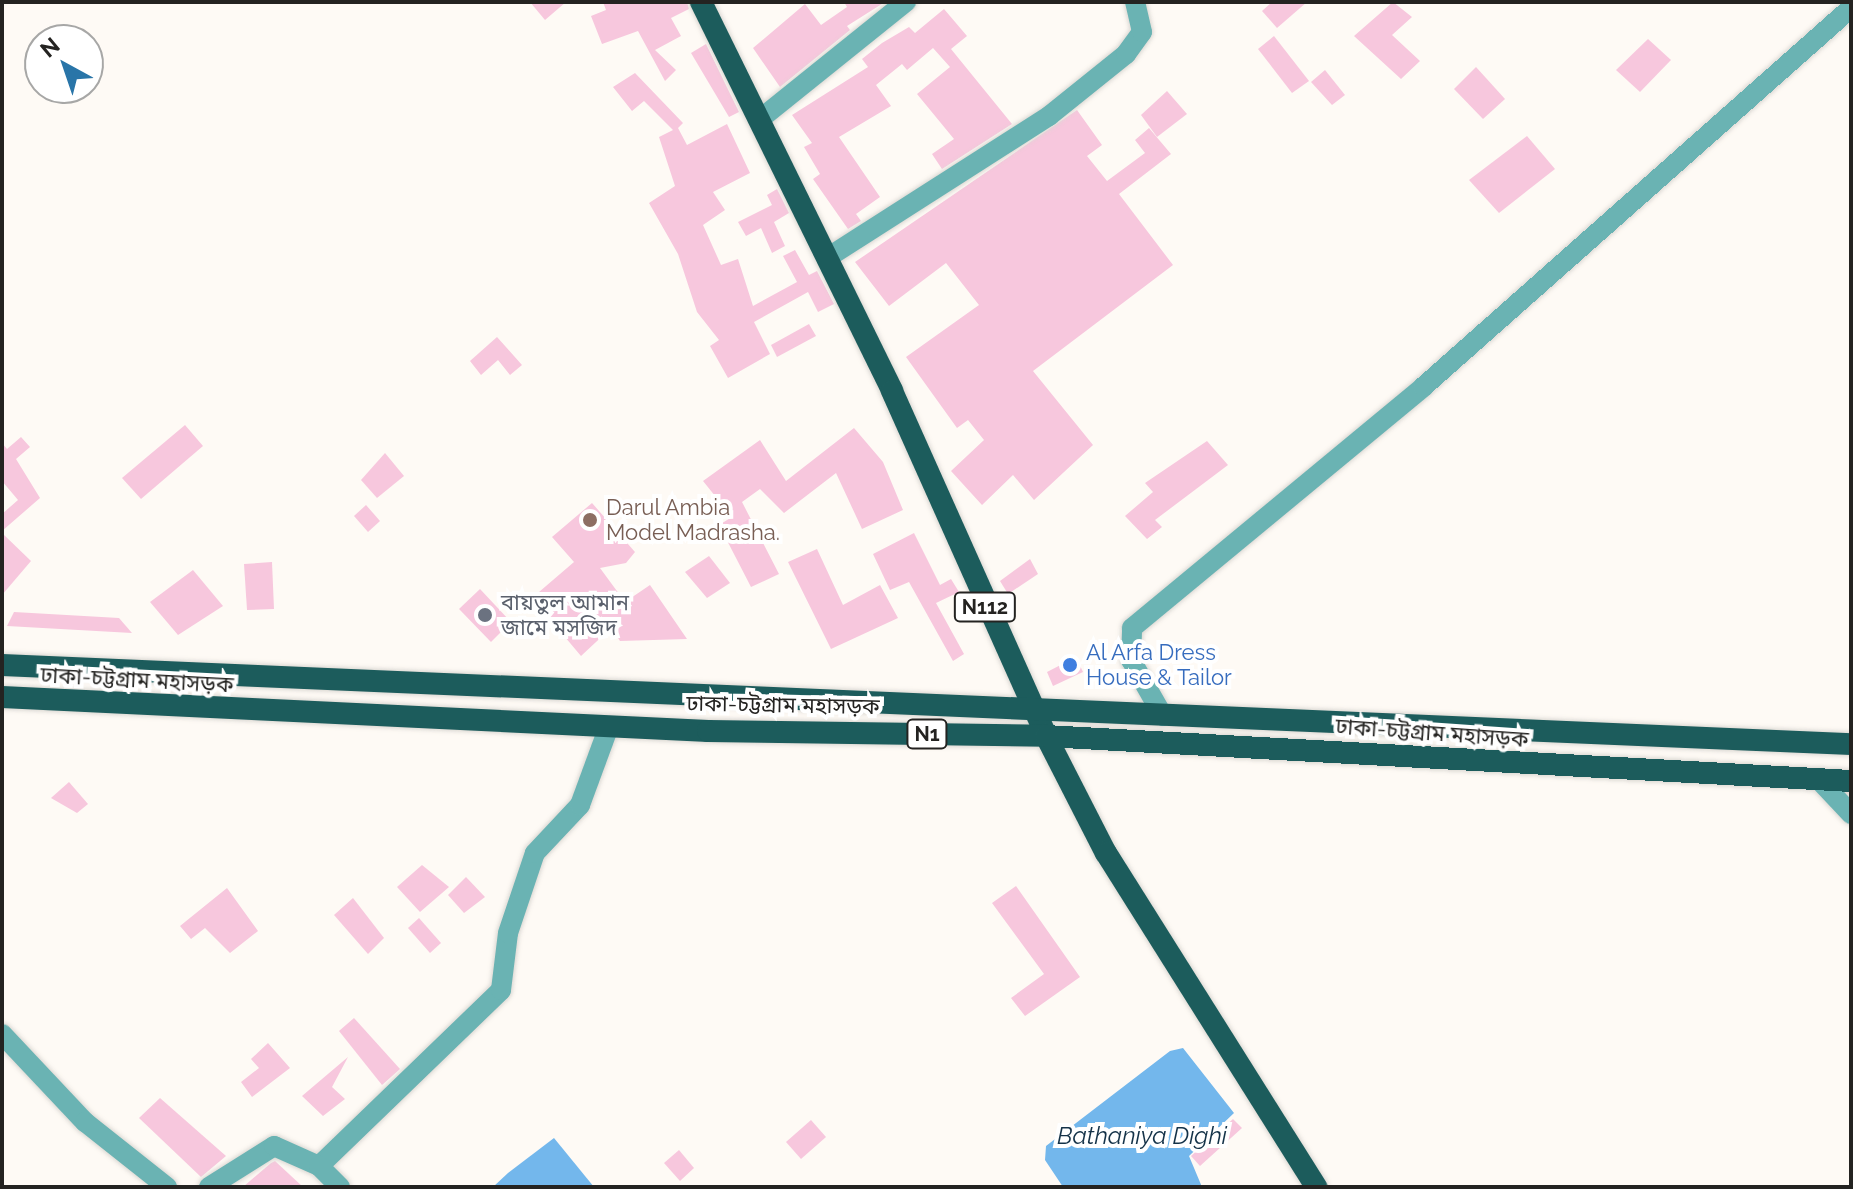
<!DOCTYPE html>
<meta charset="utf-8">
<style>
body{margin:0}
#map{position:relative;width:1853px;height:1189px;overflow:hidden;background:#fefaf5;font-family:Raleway,"Noto Sans Bengali",sans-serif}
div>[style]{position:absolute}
.water>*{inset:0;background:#73b7ec}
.building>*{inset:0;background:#f7c7dd}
.roads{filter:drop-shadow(0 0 2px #dbd8d3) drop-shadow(0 0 2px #dbd8d3)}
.minor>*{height:20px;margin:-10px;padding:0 10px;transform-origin:10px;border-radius:10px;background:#6ab3b3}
.trunk>*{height:22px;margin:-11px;padding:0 11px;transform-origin:11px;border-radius:11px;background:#1c5c5c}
.dots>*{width:22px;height:22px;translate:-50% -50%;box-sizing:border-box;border:4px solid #fff;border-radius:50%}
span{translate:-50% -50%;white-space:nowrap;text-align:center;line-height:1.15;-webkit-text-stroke:8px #fff;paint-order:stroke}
.shield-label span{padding:2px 6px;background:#fff;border:2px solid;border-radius:6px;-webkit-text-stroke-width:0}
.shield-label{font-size:20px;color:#242321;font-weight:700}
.education-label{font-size:22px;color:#785e54}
.left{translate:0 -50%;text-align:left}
.worship-label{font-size:22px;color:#5b616d}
.shop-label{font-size:22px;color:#366cbe}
.street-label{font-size:22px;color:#242321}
.water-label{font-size:24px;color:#143248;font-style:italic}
.frame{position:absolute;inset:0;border:4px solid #242321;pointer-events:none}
.north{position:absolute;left:24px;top:24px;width:80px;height:80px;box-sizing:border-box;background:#fff;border:2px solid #a7a7a6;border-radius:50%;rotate:320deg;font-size:22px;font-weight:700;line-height:32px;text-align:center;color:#242321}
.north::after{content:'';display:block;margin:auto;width:28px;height:36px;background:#2975a8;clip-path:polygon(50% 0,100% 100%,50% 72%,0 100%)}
</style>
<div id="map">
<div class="water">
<div style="clip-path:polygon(1183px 1048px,1234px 1113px,1189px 1156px,1202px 1187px,1063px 1187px,1045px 1160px,1046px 1146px,1170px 1051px)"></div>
<div style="clip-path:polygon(554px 1138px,594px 1187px,493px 1187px,508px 1173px)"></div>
</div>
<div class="building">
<div style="clip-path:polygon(530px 2px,566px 2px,545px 20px)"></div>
<div style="clip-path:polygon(603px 2px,687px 2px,689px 9px,671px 18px,681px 36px,655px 50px,676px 70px,665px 81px,638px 31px,602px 44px,591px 16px,606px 10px)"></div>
<div style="clip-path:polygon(844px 2px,885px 2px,847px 26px,850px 30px,780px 87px,753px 48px,805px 4px,821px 25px,847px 7px)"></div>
<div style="clip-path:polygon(1272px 2px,1307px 2px,1277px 28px,1262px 11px)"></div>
<div style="clip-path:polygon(1393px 2px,1412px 17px,1392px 35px,1420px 61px,1401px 79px,1354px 36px)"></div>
<div style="clip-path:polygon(944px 9px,967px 36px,951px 49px,1012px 124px,942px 169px,932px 154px,954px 139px,917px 94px,950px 67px,933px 48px,907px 70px,902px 64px,876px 85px,891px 106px,839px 137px,880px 197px,856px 214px,861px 221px,848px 229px,813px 179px,820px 174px,804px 147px,812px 143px,792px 115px,868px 67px,862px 59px,882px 43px,909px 27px,915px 33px)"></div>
<div style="clip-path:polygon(1274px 36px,1309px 81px,1292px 93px,1258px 49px)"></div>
<div style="clip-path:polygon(1648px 39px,1671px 60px,1640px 92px,1616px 70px)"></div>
<div style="clip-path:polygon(706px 44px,739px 112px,729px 117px,691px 53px)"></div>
<div style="clip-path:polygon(1476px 67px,1505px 99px,1483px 119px,1454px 89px)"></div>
<div style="clip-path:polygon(1325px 70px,1345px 95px,1332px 105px,1311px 82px)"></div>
<div style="clip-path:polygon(635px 73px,683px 123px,678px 128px,687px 145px,727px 124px,750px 173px,713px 192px,725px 210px,703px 225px,721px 265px,738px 259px,753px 306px,797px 282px,783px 256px,795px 250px,809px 275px,817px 271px,834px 304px,818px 312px,808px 292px,754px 322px,770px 354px,728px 378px,710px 346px,719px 340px,697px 312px,678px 254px,649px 203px,675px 186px,659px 137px,673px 130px,644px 101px,632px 111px,613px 87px)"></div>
<div style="clip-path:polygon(1167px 91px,1187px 114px,1157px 137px,1141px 115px)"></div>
<div style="clip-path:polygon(1077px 110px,1102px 145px,1087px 156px,1107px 181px,1145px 153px,1135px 140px,1149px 128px,1171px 154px,1119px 194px,1173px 265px,1033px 371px,1093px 445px,1034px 500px,1013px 475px,982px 505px,951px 471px,984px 440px,968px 420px,957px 428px,906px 357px,979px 305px,946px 263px,889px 306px,855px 262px)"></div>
<div style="clip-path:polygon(1527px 136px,1555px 169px,1499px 213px,1469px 180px)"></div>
<div style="clip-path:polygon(777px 189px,789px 213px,774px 222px,785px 246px,772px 253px,761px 228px,746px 236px,738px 222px,772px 205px,767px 195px)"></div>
<div style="clip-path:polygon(809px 324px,816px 336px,777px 357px,771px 345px)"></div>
<div style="clip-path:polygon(497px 337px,522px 365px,510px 375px,498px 360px,481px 375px,470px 361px)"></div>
<div style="clip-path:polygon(185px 425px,203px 446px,141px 499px,122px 478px)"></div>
<div style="clip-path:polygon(854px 428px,883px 462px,903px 510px,862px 529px,836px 473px,784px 513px,760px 489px,742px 502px,779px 574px,751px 587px,719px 525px,732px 517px,703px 481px,760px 440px,786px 481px)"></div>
<div style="clip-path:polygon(21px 437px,30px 447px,16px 459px,40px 498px,2px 531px,2px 514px,18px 500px,2px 481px,2px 443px,7px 449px)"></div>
<div style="clip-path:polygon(1207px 441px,1228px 465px,1155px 520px,1162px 527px,1147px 539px,1125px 516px,1153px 492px,1145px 483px)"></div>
<div style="clip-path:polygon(385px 453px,404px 476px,377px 498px,361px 480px)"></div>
<div style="clip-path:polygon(592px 503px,635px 552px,626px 563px,600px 568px,625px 602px,650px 585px,687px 639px,620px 641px,611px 628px,581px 656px,532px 598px,574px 562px,552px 537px)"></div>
<div style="clip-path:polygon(366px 505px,380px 521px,368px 532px,354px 516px)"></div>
<div style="clip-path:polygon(2px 533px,31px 561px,2px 595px)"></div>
<div style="clip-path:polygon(914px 533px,940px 585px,951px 579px,959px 592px,936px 603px,964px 654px,953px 661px,909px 582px,890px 590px,873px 554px)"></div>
<div style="clip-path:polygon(817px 549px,843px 605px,880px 585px,898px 618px,831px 649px,788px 562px)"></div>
<div style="clip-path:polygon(709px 556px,730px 583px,707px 598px,685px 572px)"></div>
<div style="clip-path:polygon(1030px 559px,1038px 574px,1008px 594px,1000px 581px)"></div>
<div style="clip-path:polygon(272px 562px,274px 609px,247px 610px,244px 564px)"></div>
<div style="clip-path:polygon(193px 570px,223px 606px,178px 635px,150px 602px)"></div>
<div style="clip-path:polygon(480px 589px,511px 622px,491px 642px,459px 609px)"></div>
<div style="clip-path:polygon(14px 612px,119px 618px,132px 633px,7px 626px)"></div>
<div style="clip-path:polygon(1076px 657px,1083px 672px,1053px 686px,1047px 672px)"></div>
<div style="clip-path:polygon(69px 782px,88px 804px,77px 813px,51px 798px)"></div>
<div style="clip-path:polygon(422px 865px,449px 887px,420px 912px,397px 887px)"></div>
<div style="clip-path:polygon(466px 877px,485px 897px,464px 913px,448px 895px)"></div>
<div style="clip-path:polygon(1016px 886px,1080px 977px,1025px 1016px,1011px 998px,1044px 974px,992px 903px)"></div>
<div style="clip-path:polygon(227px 888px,258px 931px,230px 953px,205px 928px,191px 939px,180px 926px)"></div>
<div style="clip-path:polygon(353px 898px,384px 938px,368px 954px,334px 915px)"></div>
<div style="clip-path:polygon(419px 918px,441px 943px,430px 953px,408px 928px)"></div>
<div style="clip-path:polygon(354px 1018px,400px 1069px,382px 1085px,339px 1031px)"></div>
<div style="clip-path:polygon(268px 1043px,290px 1068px,252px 1097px,241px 1082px,259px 1068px,251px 1059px)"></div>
<div style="clip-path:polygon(348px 1057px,332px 1087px,345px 1099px,323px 1116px,302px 1096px)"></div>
<div style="clip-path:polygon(160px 1098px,226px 1156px,201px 1177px,139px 1118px)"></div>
<div style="clip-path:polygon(1233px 1119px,1242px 1128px,1200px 1166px,1191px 1156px)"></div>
<div style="clip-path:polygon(811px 1120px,826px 1137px,801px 1159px,786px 1142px)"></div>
<div style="clip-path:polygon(679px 1150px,694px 1168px,680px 1181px,664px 1163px)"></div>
<div style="clip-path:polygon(275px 1161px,303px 1187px,243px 1187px,271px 1163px)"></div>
</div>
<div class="roads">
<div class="minor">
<div style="left:759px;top:120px;width:189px;rotate:-38.8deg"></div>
<div style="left:827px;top:258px;width:264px;rotate:-32.6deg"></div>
<div style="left:1049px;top:116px;width:99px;rotate:-38.8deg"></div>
<div style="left:1126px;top:54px;width:27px;rotate:-54deg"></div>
<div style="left:1142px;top:32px;width:31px;rotate:-103deg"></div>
<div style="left:1163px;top:716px;width:64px;rotate:-119.7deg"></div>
<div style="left:1131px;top:660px;width:32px;rotate:-88deg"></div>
<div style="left:1132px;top:628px;width:378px;rotate:-39.6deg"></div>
<div style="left:1423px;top:387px;width:572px;rotate:-41.53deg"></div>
<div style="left:1819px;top:780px;width:47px;rotate:46.7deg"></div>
<div style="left:2px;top:1034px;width:121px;rotate:46.7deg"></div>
<div style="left:85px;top:1122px;width:105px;rotate:38.4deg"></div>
<div style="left:319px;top:1166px;width:253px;rotate:-44deg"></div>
<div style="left:501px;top:990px;width:57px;rotate:-83deg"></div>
<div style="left:508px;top:933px;width:84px;rotate:-71.4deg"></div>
<div style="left:535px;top:853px;width:66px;rotate:-46.8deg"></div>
<div style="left:580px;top:805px;width:84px;rotate:-69.8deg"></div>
<div style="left:209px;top:1187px;width:77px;rotate:-32.2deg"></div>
<div style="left:274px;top:1146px;width:49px;rotate:24deg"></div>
<div style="left:319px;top:1166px;width:30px;rotate:45deg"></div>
</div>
<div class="trunk">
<div style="left:701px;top:2px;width:433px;rotate:63.8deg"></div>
<div style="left:892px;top:391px;width:378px;rotate:65.9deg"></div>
<div style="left:1046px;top:736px;width:131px;rotate:62.9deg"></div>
<div style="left:1106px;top:853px;width:395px;rotate:57.8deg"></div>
<div style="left:2px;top:665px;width:1851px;rotate:2.45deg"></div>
<div style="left:2px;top:697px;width:707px;rotate:2.76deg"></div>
<div style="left:708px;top:731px;width:338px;rotate:0.8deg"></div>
<div style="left:1046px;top:736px;width:806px;rotate:3.2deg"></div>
</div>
</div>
<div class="dots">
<div style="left:590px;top:520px;background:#8d6e63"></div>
<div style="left:485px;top:615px;background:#6b7280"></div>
<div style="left:1070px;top:665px;background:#3f7fe0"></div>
</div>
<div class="shield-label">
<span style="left:985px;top:607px">N112</span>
<span style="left:927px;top:734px">N1</span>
</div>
<div class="education-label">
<span class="left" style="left:606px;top:520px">Darul Ambia<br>Model Madrasha.</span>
</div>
<div class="worship-label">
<span class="left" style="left:501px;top:615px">বায়তুল আমান<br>জামে মসজিদ</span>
</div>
<div class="shop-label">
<span class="left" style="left:1086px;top:665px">Al Arfa Dress<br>House &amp; Tailor</span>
</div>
<div class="street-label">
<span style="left:137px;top:680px;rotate:3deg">ঢাকা-চট্টগ্রাম মহাসড়ক</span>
<span style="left:783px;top:705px;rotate:1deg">ঢাকা-চট্টগ্রাম মহাসড়ক</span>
<span style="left:1432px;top:733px;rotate:4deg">ঢাকা-চট্টগ্রাম মহাসড়ক</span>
</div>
<div class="water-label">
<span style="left:1142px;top:1136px">Bathaniya Dighi</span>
</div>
<div class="frame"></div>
<div class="north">N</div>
</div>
